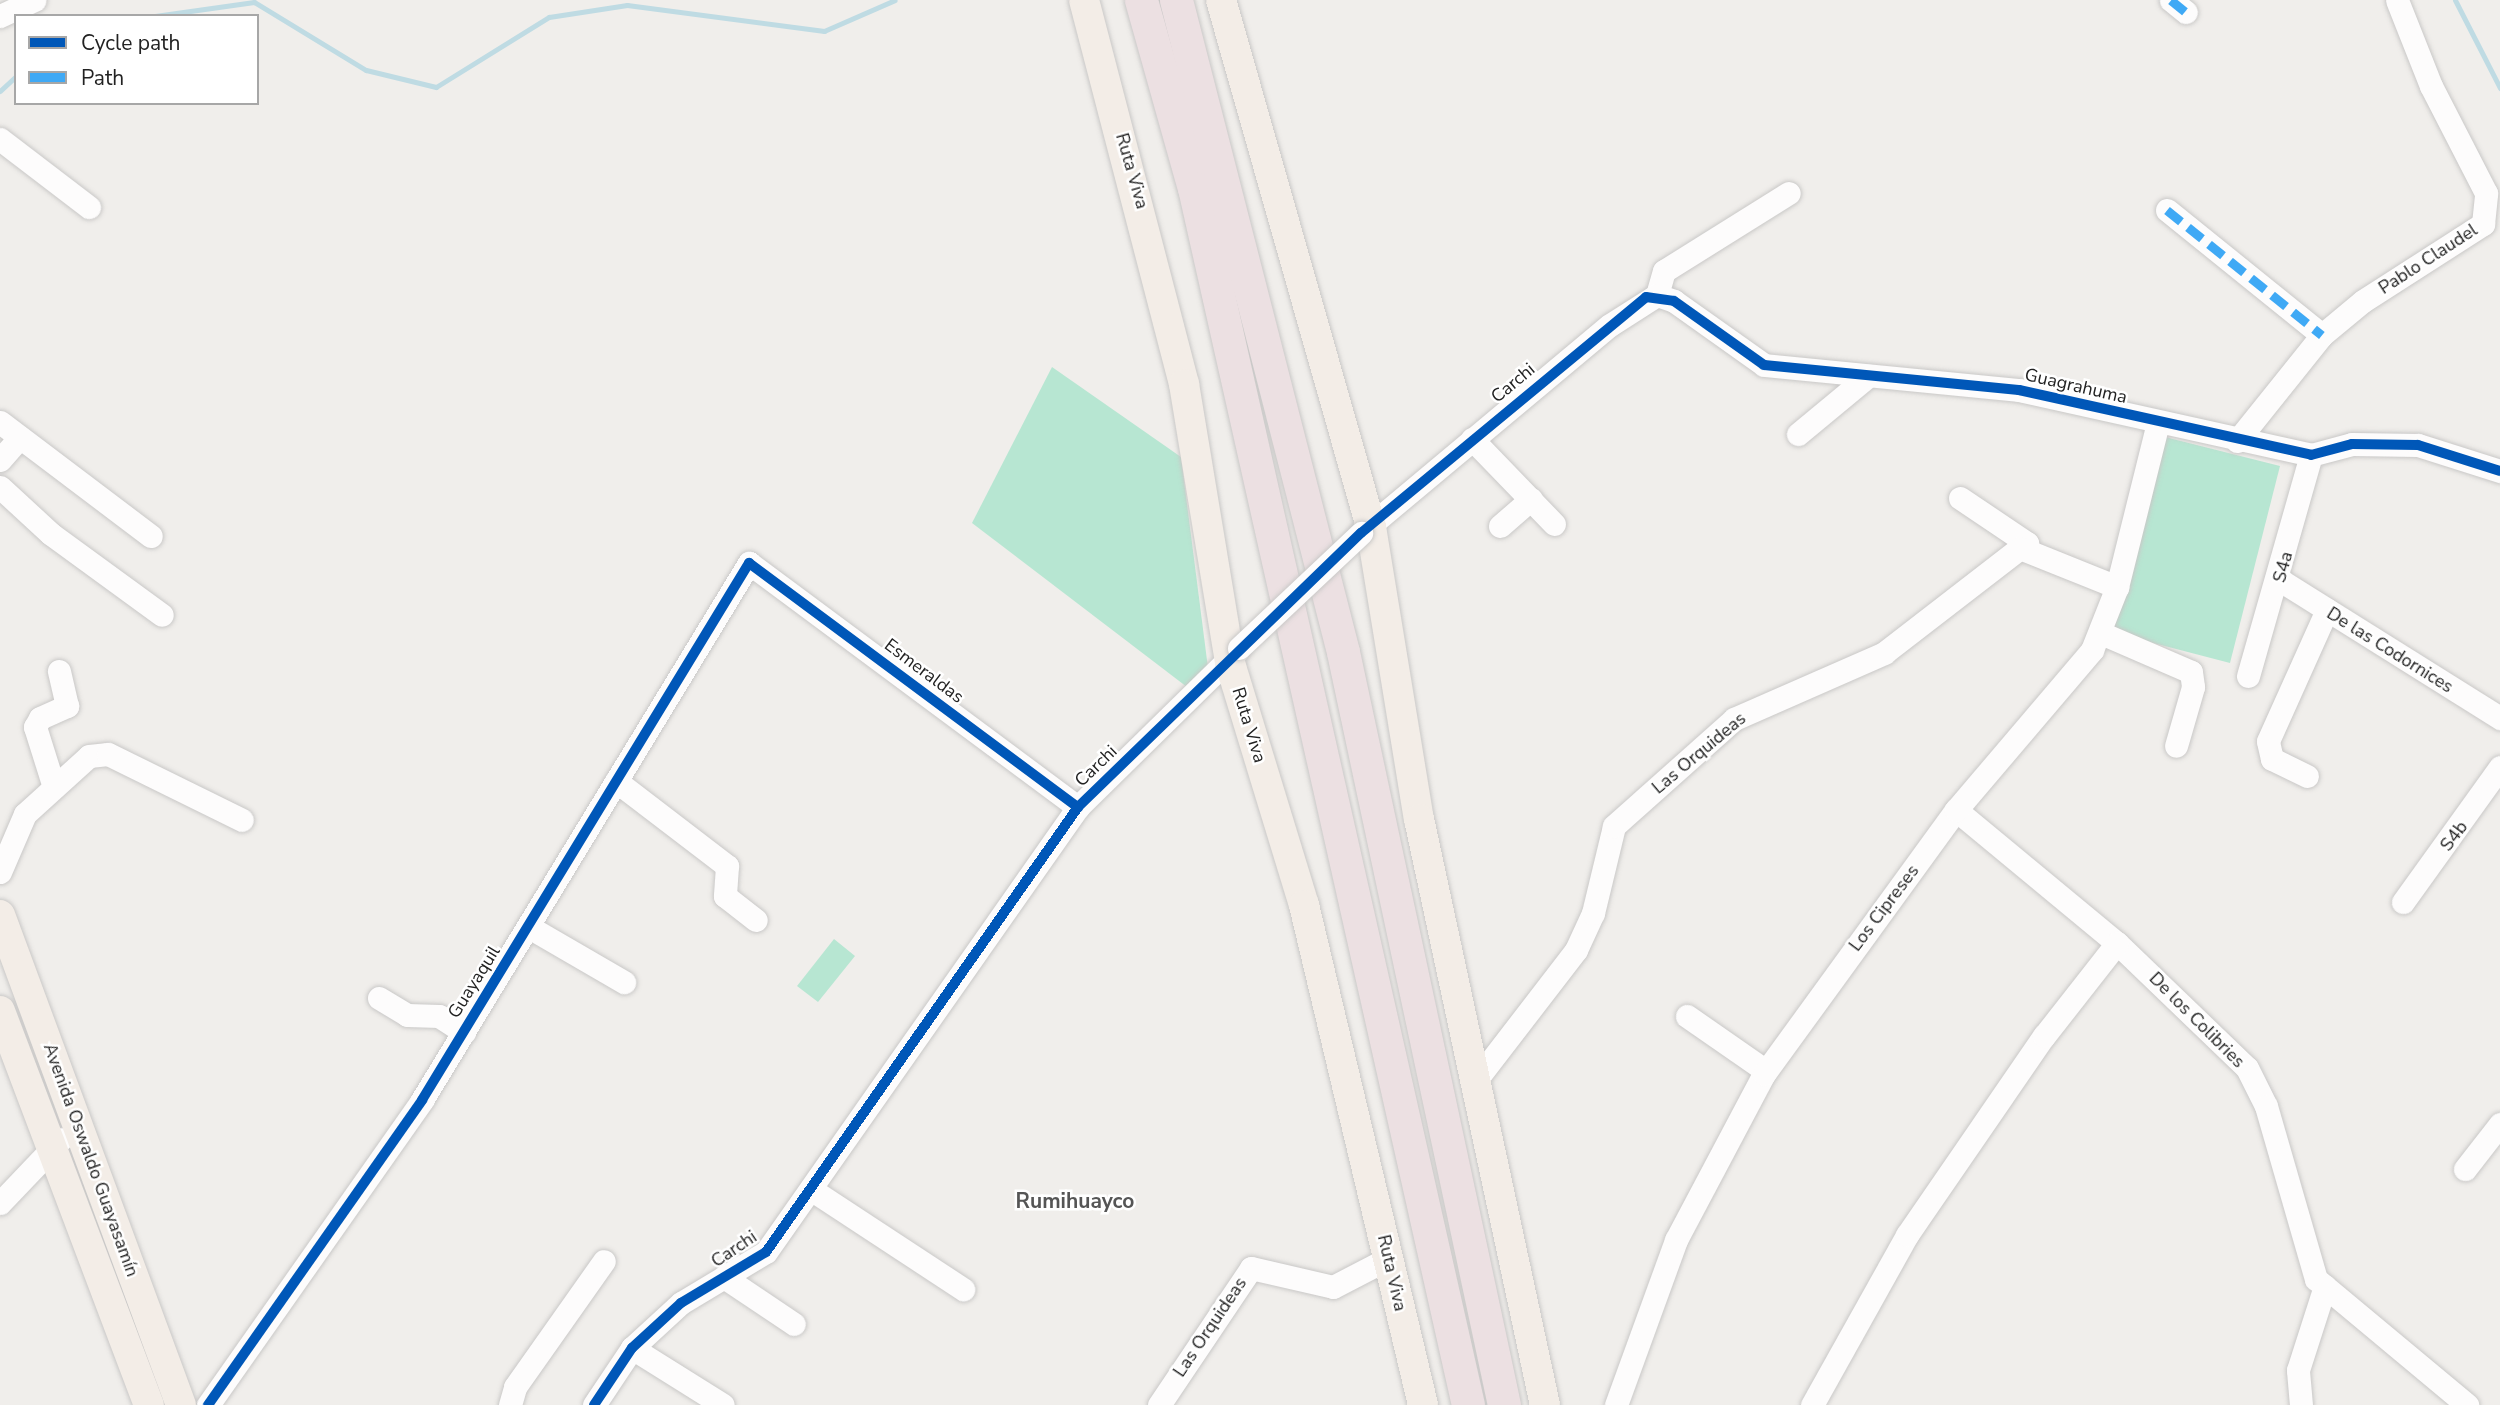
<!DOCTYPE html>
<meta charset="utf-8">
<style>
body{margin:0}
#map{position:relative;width:2500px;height:1405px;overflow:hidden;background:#f0eeeb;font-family:"Nunito Sans",sans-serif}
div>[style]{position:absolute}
.pitch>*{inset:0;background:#b7e6d2}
.stream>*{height:5px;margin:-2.5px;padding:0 2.5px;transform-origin:2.5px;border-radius:2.5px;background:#bfdbe3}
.roads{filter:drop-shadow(0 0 2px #c9c8c7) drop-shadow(0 0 2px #c9c8c7)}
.minor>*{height:23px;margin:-11.5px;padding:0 11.5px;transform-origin:11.5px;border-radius:11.5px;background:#fdfcfc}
.major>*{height:30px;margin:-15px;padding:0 15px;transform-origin:15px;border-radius:15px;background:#f3ede7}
.highway>*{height:33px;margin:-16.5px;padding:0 16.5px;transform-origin:16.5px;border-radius:16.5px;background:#ece0e2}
.bridges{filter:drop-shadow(0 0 2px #c9c8c7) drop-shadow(0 0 2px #c9c8c7)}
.minor-bridge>*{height:23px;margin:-11.5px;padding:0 11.5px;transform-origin:11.5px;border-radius:11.5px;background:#fdfcfc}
.quiet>*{height:9px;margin-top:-4.5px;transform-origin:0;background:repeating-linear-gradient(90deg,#3fa9f5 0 18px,transparent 0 27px)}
.cycleway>*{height:10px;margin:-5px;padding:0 5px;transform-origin:5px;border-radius:5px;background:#0057b8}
span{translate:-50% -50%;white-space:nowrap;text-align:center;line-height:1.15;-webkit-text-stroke:5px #fff;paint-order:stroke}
.street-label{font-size:18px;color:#222}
.quarter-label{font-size:21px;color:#555;font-weight:700}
.legend{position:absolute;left:14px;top:14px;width:245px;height:91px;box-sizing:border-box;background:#fff;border:2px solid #a7a7a7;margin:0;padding:9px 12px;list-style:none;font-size:21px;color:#222}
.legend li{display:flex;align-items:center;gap:14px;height:35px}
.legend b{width:35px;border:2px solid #a7a7a7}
</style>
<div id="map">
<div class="pitch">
<div style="clip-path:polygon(1052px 367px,1181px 457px,1208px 668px,1187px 687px,972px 523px)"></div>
<div style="clip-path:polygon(2161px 436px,2280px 466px,2230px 663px,2111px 632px)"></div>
<div style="clip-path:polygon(834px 939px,855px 956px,818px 1002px,797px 986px)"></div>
</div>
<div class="stream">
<div style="left:2455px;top:0;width:99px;rotate:62.9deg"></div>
<div style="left:155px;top:16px;width:100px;rotate:-8deg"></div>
<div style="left:254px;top:2px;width:131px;rotate:31.3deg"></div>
<div style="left:366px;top:70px;width:72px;rotate:13.7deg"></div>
<div style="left:436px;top:87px;width:133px;rotate:-31.8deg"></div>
<div style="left:549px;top:17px;width:79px;rotate:-8.7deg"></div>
<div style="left:627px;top:5px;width:199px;rotate:7.5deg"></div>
<div style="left:824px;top:31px;width:77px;rotate:-23.6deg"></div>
<div style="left:0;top:91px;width:22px;rotate:-43deg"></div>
</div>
<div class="roads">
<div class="minor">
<div style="left:2171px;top:0;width:19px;rotate:39deg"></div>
<div style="left:0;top:16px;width:38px;rotate:-25deg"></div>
<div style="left:0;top:139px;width:112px;rotate:37.4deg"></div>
<div style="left:2167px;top:210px;width:199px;rotate:38.9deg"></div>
<div style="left:1657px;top:295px;width:25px;rotate:-74deg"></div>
<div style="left:1664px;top:271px;width:147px;rotate:-32deg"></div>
<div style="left:0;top:422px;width:189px;rotate:37.1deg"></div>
<div style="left:1798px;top:434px;width:91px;rotate:-39.6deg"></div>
<div style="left:1472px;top:439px;width:118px;rotate:46deg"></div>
<div style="left:2237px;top:441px;width:136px;rotate:-51.3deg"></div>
<div style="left:2322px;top:335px;width:53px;rotate:-39.7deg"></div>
<div style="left:2363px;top:301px;width:143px;rotate:-32.7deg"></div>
<div style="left:2483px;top:224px;width:31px;rotate:-84deg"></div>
<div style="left:2486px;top:193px;width:120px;rotate:-117.2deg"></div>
<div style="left:2431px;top:86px;width:92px;rotate:-111.6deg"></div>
<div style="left:0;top:460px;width:30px;rotate:-49deg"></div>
<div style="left:0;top:487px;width:69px;rotate:42.7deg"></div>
<div style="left:51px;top:534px;width:137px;rotate:36.1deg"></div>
<div style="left:1960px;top:498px;width:81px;rotate:33.9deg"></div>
<div style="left:2027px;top:543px;width:6px;rotate:121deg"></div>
<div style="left:1500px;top:526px;width:41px;rotate:-41.1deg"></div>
<div style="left:1361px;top:533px;width:324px;rotate:-39.9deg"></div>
<div style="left:1610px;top:325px;width:56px;rotate:-32.6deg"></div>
<div style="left:1657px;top:295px;width:18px;rotate:19deg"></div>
<div style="left:1674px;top:301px;width:110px;rotate:35.4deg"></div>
<div style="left:1764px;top:365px;width:256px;rotate:5.6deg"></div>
<div style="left:2019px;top:390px;width:299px;rotate:12.5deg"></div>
<div style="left:2311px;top:455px;width:42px;rotate:-15deg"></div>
<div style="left:2352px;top:444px;width:66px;rotate:0.9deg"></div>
<div style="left:2418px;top:445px;width:86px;rotate:17.6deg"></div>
<div style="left:2280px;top:580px;width:260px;rotate:32.1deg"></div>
<div style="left:2101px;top:633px;width:98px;rotate:23.4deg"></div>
<div style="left:2191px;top:672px;width:15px;rotate:82deg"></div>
<div style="left:2193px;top:687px;width:61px;rotate:106.1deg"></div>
<div style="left:2248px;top:676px;width:230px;rotate:-74.1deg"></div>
<div style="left:2307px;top:776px;width:39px;rotate:-154deg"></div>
<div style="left:2272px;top:759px;width:18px;rotate:-103deg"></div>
<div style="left:2268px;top:741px;width:144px;rotate:-65.8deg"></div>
<div style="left:616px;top:781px;width:140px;rotate:37.4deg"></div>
<div style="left:727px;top:866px;width:30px;rotate:94deg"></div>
<div style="left:725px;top:896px;width:39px;rotate:38deg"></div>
<div style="left:53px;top:784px;width:60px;rotate:-107.5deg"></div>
<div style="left:35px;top:727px;width:10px;rotate:-61deg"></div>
<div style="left:40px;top:718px;width:30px;rotate:-24deg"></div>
<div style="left:67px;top:706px;width:36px;rotate:-103deg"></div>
<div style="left:1956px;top:810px;width:209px;rotate:39.6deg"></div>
<div style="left:2117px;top:943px;width:180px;rotate:43.9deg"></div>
<div style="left:2247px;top:1068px;width:42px;rotate:63.4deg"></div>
<div style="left:2266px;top:1106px;width:180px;rotate:73.9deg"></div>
<div style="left:2316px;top:1279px;width:197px;rotate:39.8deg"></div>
<div style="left:0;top:872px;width:63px;rotate:-66.7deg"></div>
<div style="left:25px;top:814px;width:86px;rotate:-42.2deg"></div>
<div style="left:89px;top:756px;width:19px;rotate:-6deg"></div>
<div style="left:108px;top:754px;width:149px;rotate:26.2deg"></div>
<div style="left:2403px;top:902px;width:166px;rotate:-54.3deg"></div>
<div style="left:529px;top:927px;width:110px;rotate:30.1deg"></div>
<div style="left:379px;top:998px;width:33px;rotate:31deg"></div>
<div style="left:407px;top:1015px;width:32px;rotate:2deg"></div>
<div style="left:439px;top:1016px;width:30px;rotate:33deg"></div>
<div style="left:1687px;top:1016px;width:96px;rotate:34.8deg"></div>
<div style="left:1476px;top:1080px;width:164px;rotate:-52.4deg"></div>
<div style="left:1576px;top:950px;width:41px;rotate:-65.3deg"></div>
<div style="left:1593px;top:913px;width:89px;rotate:-76.4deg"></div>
<div style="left:1614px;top:826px;width:161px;rotate:-41.7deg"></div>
<div style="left:1734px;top:719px;width:164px;rotate:-23.7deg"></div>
<div style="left:1884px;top:653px;width:172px;rotate:-37.7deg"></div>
<div style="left:2020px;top:548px;width:105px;rotate:21.9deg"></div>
<div style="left:2465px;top:1169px;width:57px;rotate:-52.1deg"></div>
<div style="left:812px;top:1190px;width:181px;rotate:33.3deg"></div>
<div style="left:0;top:1203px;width:88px;rotate:-46.4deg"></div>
<div style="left:724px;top:1277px;width:84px;rotate:33.9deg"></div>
<div style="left:632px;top:1348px;width:107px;rotate:32.1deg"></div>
<div style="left:208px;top:1405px;width:373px;rotate:-54.9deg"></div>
<div style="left:422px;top:1100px;width:629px;rotate:-58.66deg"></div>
<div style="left:749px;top:563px;width:410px;rotate:36.6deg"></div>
<div style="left:510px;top:1405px;width:19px;rotate:-74deg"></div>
<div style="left:515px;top:1387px;width:154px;rotate:-54.8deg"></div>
<div style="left:594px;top:1405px;width:69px;rotate:-56.3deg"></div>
<div style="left:632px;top:1348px;width:67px;rotate:-42.6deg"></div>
<div style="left:681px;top:1303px;width:99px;rotate:-31deg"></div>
<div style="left:766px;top:1252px;width:543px;rotate:-54.96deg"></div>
<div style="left:1078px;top:807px;width:223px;rotate:-44.5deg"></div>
<div style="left:1159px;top:1405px;width:165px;rotate:-56.1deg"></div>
<div style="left:1251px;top:1268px;width:84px;rotate:13deg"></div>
<div style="left:1333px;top:1287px;width:63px;rotate:-27.4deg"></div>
<div style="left:1616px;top:1405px;width:176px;rotate:-70deg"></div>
<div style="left:1676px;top:1240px;width:188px;rotate:-62.1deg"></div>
<div style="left:1764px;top:1074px;width:326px;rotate:-54deg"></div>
<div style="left:1956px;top:810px;width:210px;rotate:-49.6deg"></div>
<div style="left:2092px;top:650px;width:68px;rotate:-68.4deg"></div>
<div style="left:2117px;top:587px;width:169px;rotate:-76deg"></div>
<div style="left:1812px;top:1405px;width:195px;rotate:-60.8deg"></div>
<div style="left:1907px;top:1235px;width:242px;rotate:-55.5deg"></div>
<div style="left:2044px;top:1036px;width:118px;rotate:-51.9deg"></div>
<div style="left:2301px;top:1405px;width:35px;rotate:-95deg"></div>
<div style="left:2298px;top:1370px;width:88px;rotate:-72.2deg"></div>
</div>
<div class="major">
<div style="left:1084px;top:0;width:397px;rotate:75.4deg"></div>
<div style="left:1184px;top:384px;width:283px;rotate:80.6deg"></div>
<div style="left:1230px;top:663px;width:253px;rotate:73deg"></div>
<div style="left:1304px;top:905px;width:514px;rotate:76.61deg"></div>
<div style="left:1221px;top:0;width:548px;rotate:74.11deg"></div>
<div style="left:1371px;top:527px;width:296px;rotate:80.7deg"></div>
<div style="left:1419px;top:819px;width:599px;rotate:77.87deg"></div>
<div style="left:0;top:915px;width:522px;rotate:69.73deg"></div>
<div style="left:0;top:1011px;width:421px;rotate:69.3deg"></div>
</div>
<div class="highway">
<div style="left:1141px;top:0;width:195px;rotate:74.3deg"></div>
<div style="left:1194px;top:188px;width:1247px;rotate:77.31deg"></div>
<div style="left:1176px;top:0;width:673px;rotate:75.63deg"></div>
<div style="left:1343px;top:652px;width:770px;rotate:77.93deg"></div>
</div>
</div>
<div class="bridges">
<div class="minor-bridge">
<div style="left:1239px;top:648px;width:168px;rotate:-43.3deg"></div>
</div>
</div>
<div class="quiet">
<div style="left:2171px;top:0;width:19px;rotate:39deg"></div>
<div style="left:2167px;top:210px;width:199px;rotate:38.9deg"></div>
</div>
<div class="cycleway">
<div style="left:208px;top:1405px;width:373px;rotate:-54.9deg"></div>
<div style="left:422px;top:1100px;width:629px;rotate:-58.66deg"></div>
<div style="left:749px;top:563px;width:410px;rotate:36.6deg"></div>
<div style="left:594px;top:1405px;width:69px;rotate:-56.3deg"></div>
<div style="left:632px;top:1348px;width:67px;rotate:-42.6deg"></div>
<div style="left:681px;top:1303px;width:99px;rotate:-31deg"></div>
<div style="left:766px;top:1252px;width:543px;rotate:-54.96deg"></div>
<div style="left:1078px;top:807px;width:394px;rotate:-44.1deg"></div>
<div style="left:1361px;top:533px;width:370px;rotate:-39.6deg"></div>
<div style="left:1646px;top:297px;width:28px;rotate:8deg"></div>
<div style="left:1674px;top:301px;width:110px;rotate:35.4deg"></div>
<div style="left:1764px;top:365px;width:256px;rotate:5.6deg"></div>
<div style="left:2019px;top:390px;width:299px;rotate:12.5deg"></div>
<div style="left:2311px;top:455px;width:42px;rotate:-15deg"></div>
<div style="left:2352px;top:444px;width:66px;rotate:0.9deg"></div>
<div style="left:2418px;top:445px;width:86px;rotate:17.6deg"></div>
</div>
<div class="street-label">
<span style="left:1132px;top:171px;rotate:74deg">Ruta Viva</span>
<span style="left:2428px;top:259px;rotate:-33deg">Pablo Claudel</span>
<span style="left:1513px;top:383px;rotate:-40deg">Carchi</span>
<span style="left:2076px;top:386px;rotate:13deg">Guagrahuma</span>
<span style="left:2283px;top:567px;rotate:-75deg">S4a</span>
<span style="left:2390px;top:650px;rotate:32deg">De las Codornices</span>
<span style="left:924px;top:671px;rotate:37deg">Esmeraldas</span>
<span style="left:1249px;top:725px;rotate:73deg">Ruta Viva</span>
<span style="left:1699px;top:753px;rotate:-40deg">Las Orquideas</span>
<span style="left:1096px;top:766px;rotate:-44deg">Carchi</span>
<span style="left:2454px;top:836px;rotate:-53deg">S4b</span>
<span style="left:1884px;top:908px;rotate:-53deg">Los Cipreses</span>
<span style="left:474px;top:982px;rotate:-58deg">Guayaquil</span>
<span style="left:2197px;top:1020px;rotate:45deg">De los Colibries</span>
<span style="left:91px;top:1160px;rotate:70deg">Avenida Oswaldo Guayasamín</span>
<span style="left:734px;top:1249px;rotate:-34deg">Carchi</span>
<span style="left:1392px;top:1273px;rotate:77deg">Ruta Viva</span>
<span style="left:1210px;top:1327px;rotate:-56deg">Las Orquideas</span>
</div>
<div class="quarter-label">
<span style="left:1075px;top:1201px">Rumihuayco</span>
</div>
<ul class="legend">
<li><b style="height:9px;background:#0057b8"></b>Cycle path</li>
<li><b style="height:9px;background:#3fa9f5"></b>Path</li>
</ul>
</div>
